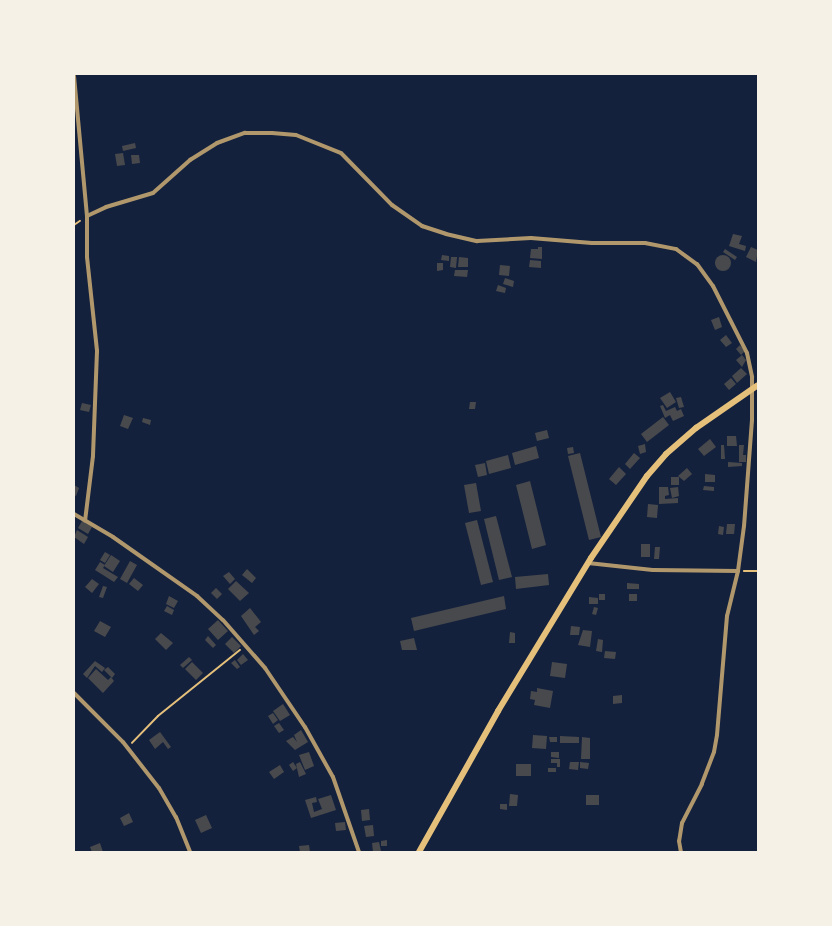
<!DOCTYPE html>
<style>
body{margin:0}
#map{position:relative;width:832px;height:926px;overflow:hidden;background:#14213d;font-family:"Fira Sans",sans-serif}
div>[style]{position:absolute}
.building>*{inset:0;background:#48494c}
.round{border-radius:50%}
.path>*{height:1.5px;margin:-0.75px;padding:0 0.75px;transform-origin:0.75px;border-radius:0.75px;background:#e5c07b}
.minor>*{height:4px;margin:-2px;padding:0 2px;transform-origin:2px;border-radius:2px;background:#b1986c}
.secondary>*{height:6px;margin:-3px;padding:0 3px;transform-origin:3px;border-radius:3px;background:#e5c07b}
span{translate:-50% -50%;white-space:nowrap;text-align:center;line-height:1.15;-webkit-text-stroke:5px #f6f1e7;paint-order:stroke}
.frame{position:absolute;inset:0;border:75px solid #f6f1e7;pointer-events:none}
</style>
<div id="map">
<div class="building">
<div style="clip-path:polygon(135px 143px,136px 148px,123px 151px,122px 146px)"></div>
<div style="clip-path:polygon(123px 153px,125px 165px,117px 166px,115px 154px)"></div>
<div style="clip-path:polygon(131px 155px,139px 155px,140px 163px,132px 164px)"></div>
<div style="clip-path:polygon(733px 234px,742px 236px,739px 244px,746px 246px,745px 251px,729px 246px)"></div>
<div style="clip-path:polygon(538px 247px,542px 247px,542px 259px,530px 258px,531px 249px,538px 249px)"></div>
<div style="clip-path:polygon(751px 247px,758px 250px,756px 262px,746px 257px)"></div>
<div style="clip-path:polygon(725px 249px,737px 257px,735px 260px,723px 252px)"></div>
<div style="clip-path:polygon(442px 255px,449px 256px,449px 261px,441px 260px)"></div>
<div class="round" style="left:715px;top:255px;width:16px;height:16px"></div>
<div style="clip-path:polygon(451px 257px,457px 257px,456px 268px,450px 267px)"></div>
<div style="clip-path:polygon(459px 257px,468px 258px,468px 267px,458px 267px)"></div>
<div style="clip-path:polygon(530px 260px,541px 261px,541px 268px,529px 267px)"></div>
<div style="clip-path:polygon(437px 263px,443px 263px,443px 270px,437px 271px)"></div>
<div style="clip-path:polygon(500px 265px,510px 266px,509px 276px,499px 275px)"></div>
<div style="clip-path:polygon(455px 270px,468px 270px,467px 277px,454px 276px)"></div>
<div style="clip-path:polygon(505px 278px,514px 281px,513px 287px,503px 284px)"></div>
<div style="clip-path:polygon(498px 285px,506px 288px,505px 293px,496px 291px)"></div>
<div style="clip-path:polygon(719px 317px,722px 327px,715px 330px,711px 320px)"></div>
<div style="clip-path:polygon(726px 335px,732px 343px,726px 347px,720px 340px)"></div>
<div style="clip-path:polygon(740px 345px,745px 351px,741px 355px,736px 349px)"></div>
<div style="clip-path:polygon(742px 355px,746px 360px,742px 367px,736px 360px)"></div>
<div style="clip-path:polygon(741px 368px,747px 374px,737px 383px,732px 376px)"></div>
<div style="clip-path:polygon(731px 378px,736px 384px,729px 390px,724px 384px)"></div>
<div style="clip-path:polygon(670px 392px,676px 402px,667px 408px,660px 398px)"></div>
<div style="clip-path:polygon(681px 397px,684px 407px,679px 408px,676px 398px)"></div>
<div style="clip-path:polygon(470px 402px,476px 402px,475px 409px,469px 409px)"></div>
<div style="clip-path:polygon(82px 403px,91px 405px,89px 412px,80px 410px)"></div>
<div style="clip-path:polygon(663px 405px,666px 411px,675px 407px,677px 411px,681px 409px,684px 416px,673px 421px,670px 415px,665px 418px,660px 406px)"></div>
<div style="clip-path:polygon(124px 415px,133px 418px,128px 429px,120px 426px)"></div>
<div style="clip-path:polygon(663px 417px,669px 425px,647px 442px,641px 434px)"></div>
<div style="clip-path:polygon(143px 418px,151px 420px,150px 425px,142px 422px)"></div>
<div style="clip-path:polygon(547px 430px,549px 438px,537px 441px,535px 433px)"></div>
<div style="clip-path:polygon(727px 436px,736px 436px,737px 446px,727px 446px)"></div>
<div style="clip-path:polygon(710px 439px,716px 447px,704px 456px,698px 449px)"></div>
<div style="clip-path:polygon(645px 444px,646px 452px,640px 454px,638px 446px)"></div>
<div style="clip-path:polygon(721px 445px,724px 445px,725px 459px,721px 459px)"></div>
<div style="clip-path:polygon(739px 445px,744px 445px,743px 455px,746px 455px,746px 462px,739px 462px)"></div>
<div style="clip-path:polygon(536px 446px,539px 458px,515px 465px,512px 453px)"></div>
<div style="clip-path:polygon(573px 447px,574px 453px,568px 454px,567px 448px)"></div>
<div style="clip-path:polygon(580px 453px,601px 537px,589px 540px,568px 456px)"></div>
<div style="clip-path:polygon(634px 453px,640px 458px,630px 469px,625px 464px)"></div>
<div style="clip-path:polygon(508px 455px,511px 468px,489px 474px,486px 461px)"></div>
<div style="clip-path:polygon(728px 462px,742px 463px,742px 466px,728px 467px)"></div>
<div style="clip-path:polygon(485px 463px,487px 475px,478px 477px,475px 465px)"></div>
<div style="clip-path:polygon(619px 467px,626px 474px,616px 485px,609px 479px)"></div>
<div style="clip-path:polygon(687px 468px,692px 474px,684px 481px,678px 476px)"></div>
<div style="clip-path:polygon(705px 474px,715px 475px,715px 482px,705px 482px)"></div>
<div style="clip-path:polygon(671px 477px,679px 477px,679px 485px,671px 485px)"></div>
<div style="clip-path:polygon(530px 481px,546px 545px,532px 549px,516px 485px)"></div>
<div style="clip-path:polygon(476px 483px,481px 511px,469px 513px,464px 485px)"></div>
<div style="clip-path:polygon(74px 485px,79px 488px,76px 496px,74px 495px)"></div>
<div style="clip-path:polygon(704px 486px,714px 487px,714px 491px,703px 490px)"></div>
<div style="clip-path:polygon(659px 487px,668px 487px,669px 495px,665px 496px,665px 499px,678px 498px,678px 503px,659px 504px)"></div>
<div style="clip-path:polygon(678px 487px,679px 496px,672px 498px,670px 488px)"></div>
<div style="clip-path:polygon(648px 504px,658px 505px,657px 518px,647px 517px)"></div>
<div style="clip-path:polygon(496px 516px,512px 577px,499px 580px,484px 519px)"></div>
<div style="clip-path:polygon(477px 520px,493px 582px,481px 585px,465px 523px)"></div>
<div style="clip-path:polygon(82px 521px,92px 527px,88px 534px,78px 528px)"></div>
<div style="clip-path:polygon(727px 524px,735px 524px,734px 534px,726px 534px)"></div>
<div style="clip-path:polygon(719px 526px,724px 527px,723px 535px,718px 534px)"></div>
<div style="clip-path:polygon(77px 530px,88px 537px,84px 544px,74px 537px)"></div>
<div style="clip-path:polygon(641px 544px,650px 544px,650px 557px,641px 557px)"></div>
<div style="clip-path:polygon(655px 547px,660px 547px,659px 559px,654px 559px)"></div>
<div style="clip-path:polygon(105px 552px,110px 555px,105px 563px,100px 560px)"></div>
<div style="clip-path:polygon(111px 555px,120px 561px,113px 572px,104px 566px)"></div>
<div style="clip-path:polygon(130px 561px,137px 565px,127px 583px,120px 579px)"></div>
<div style="clip-path:polygon(100px 562px,105px 565px,103px 568px,118px 577px,114px 582px,95px 570px)"></div>
<div style="clip-path:polygon(247px 569px,256px 578px,252px 583px,242px 575px)"></div>
<div style="clip-path:polygon(229px 572px,235px 579px,230px 584px,223px 576px)"></div>
<div style="clip-path:polygon(548px 574px,549px 585px,516px 589px,515px 577px)"></div>
<div style="clip-path:polygon(134px 578px,143px 585px,138px 591px,129px 584px)"></div>
<div style="clip-path:polygon(92px 579px,99px 584px,92px 593px,85px 587px)"></div>
<div style="clip-path:polygon(236px 581px,249px 593px,240px 601px,228px 589px)"></div>
<div style="clip-path:polygon(627px 583px,639px 584px,639px 589px,627px 589px)"></div>
<div style="clip-path:polygon(103px 586px,107px 587px,103px 598px,99px 597px)"></div>
<div style="clip-path:polygon(216px 588px,222px 594px,217px 599px,211px 593px)"></div>
<div style="clip-path:polygon(599px 594px,605px 594px,605px 600px,599px 600px)"></div>
<div style="clip-path:polygon(629px 594px,637px 594px,637px 601px,629px 601px)"></div>
<div style="clip-path:polygon(169px 596px,178px 601px,174px 608px,166px 604px)"></div>
<div style="clip-path:polygon(504px 596px,506px 609px,414px 631px,411px 618px)"></div>
<div style="clip-path:polygon(589px 597px,598px 598px,598px 604px,589px 604px)"></div>
<div style="clip-path:polygon(167px 606px,174px 610px,172px 615px,164px 611px)"></div>
<div style="clip-path:polygon(594px 607px,598px 608px,596px 615px,592px 614px)"></div>
<div style="clip-path:polygon(250px 608px,261px 622px,255px 627px,259px 631px,254px 635px,241px 616px)"></div>
<div style="clip-path:polygon(218px 620px,228px 631px,218px 640px,208px 629px)"></div>
<div style="clip-path:polygon(100px 621px,111px 627px,105px 637px,94px 631px)"></div>
<div style="clip-path:polygon(571px 626px,580px 627px,579px 635px,570px 635px)"></div>
<div style="clip-path:polygon(583px 630px,592px 631px,590px 647px,578px 645px)"></div>
<div style="clip-path:polygon(510px 632px,515px 633px,515px 643px,509px 643px)"></div>
<div style="clip-path:polygon(161px 633px,173px 643px,166px 650px,155px 639px)"></div>
<div style="clip-path:polygon(208px 636px,216px 645px,213px 648px,205px 640px)"></div>
<div style="clip-path:polygon(232px 637px,241px 646px,234px 653px,225px 644px)"></div>
<div style="clip-path:polygon(414px 638px,417px 650px,402px 650px,400px 641px)"></div>
<div style="clip-path:polygon(598px 639px,603px 640px,602px 652px,596px 651px)"></div>
<div style="clip-path:polygon(605px 651px,616px 652px,615px 659px,604px 658px)"></div>
<div style="clip-path:polygon(243px 654px,248px 660px,241px 665px,237px 660px)"></div>
<div style="clip-path:polygon(189px 657px,192px 660px,183px 668px,180px 665px)"></div>
<div style="clip-path:polygon(235px 660px,240px 667px,237px 669px,231px 663px)"></div>
<div style="clip-path:polygon(95px 661px,105px 668px,102px 672px,95px 666px,87px 678px,83px 674px)"></div>
<div style="clip-path:polygon(192px 662px,203px 673px,196px 680px,185px 669px)"></div>
<div style="clip-path:polygon(552px 662px,567px 664px,565px 678px,550px 676px)"></div>
<div style="clip-path:polygon(108px 667px,115px 674px,112px 678px,104px 670px)"></div>
<div style="clip-path:polygon(96px 669px,108px 680px,111px 677px,114px 681px,103px 693px,88px 678px)"></div>
<div style="clip-path:polygon(537px 688px,553px 691px,550px 708px,534px 705px,535px 700px,530px 699px,531px 691px,537px 692px)"></div>
<div style="clip-path:polygon(622px 695px,622px 703px,613px 704px,613px 696px)"></div>
<div style="clip-path:polygon(283px 704px,290px 715px,280px 721px,273px 711px)"></div>
<div style="clip-path:polygon(273px 713px,278px 720px,273px 724px,268px 716px)"></div>
<div style="clip-path:polygon(279px 723px,284px 730px,279px 733px,274px 726px)"></div>
<div style="clip-path:polygon(301px 730px,308px 742px,295px 750px,286px 741px,293px 737px,297px 742px,294px 735px)"></div>
<div style="clip-path:polygon(160px 732px,171px 747px,168px 749px,163px 742px,155px 749px,149px 740px)"></div>
<div style="clip-path:polygon(533px 735px,547px 736px,546px 749px,532px 748px)"></div>
<div style="clip-path:polygon(560px 736px,579px 737px,579px 743px,560px 743px)"></div>
<div style="clip-path:polygon(549px 737px,557px 737px,557px 742px,550px 742px)"></div>
<div style="clip-path:polygon(582px 737px,590px 738px,590px 759px,581px 759px)"></div>
<div style="clip-path:polygon(309px 752px,314px 766px,305px 770px,299px 755px)"></div>
<div style="clip-path:polygon(551px 752px,559px 752px,559px 758px,551px 757px)"></div>
<div style="clip-path:polygon(551px 759px,560px 759px,560px 767px,557px 767px,557px 763px,551px 763px)"></div>
<div style="clip-path:polygon(293px 762px,297px 768px,293px 771px,289px 765px)"></div>
<div style="clip-path:polygon(300px 762px,306px 774px,299px 777px,296px 764px)"></div>
<div style="clip-path:polygon(570px 762px,579px 762px,578px 770px,569px 769px)"></div>
<div style="clip-path:polygon(580px 762px,589px 763px,588px 769px,580px 768px)"></div>
<div style="clip-path:polygon(516px 764px,531px 764px,531px 776px,516px 776px)"></div>
<div style="clip-path:polygon(280px 765px,284px 772px,274px 779px,269px 772px)"></div>
<div style="clip-path:polygon(548px 768px,556px 768px,556px 772px,548px 772px)"></div>
<div style="clip-path:polygon(510px 794px,518px 795px,517px 806px,509px 806px)"></div>
<div style="clip-path:polygon(331px 795px,336px 810px,311px 818px,305px 800px,316px 797px,317px 802px,312px 803px,314px 812px,322px 809px,318px 799px)"></div>
<div style="clip-path:polygon(586px 795px,599px 795px,599px 805px,586px 805px)"></div>
<div style="clip-path:polygon(500px 804px,507px 804px,507px 810px,500px 809px)"></div>
<div style="clip-path:polygon(369px 809px,370px 820px,362px 821px,361px 810px)"></div>
<div style="clip-path:polygon(129px 813px,133px 822px,124px 826px,120px 818px)"></div>
<div style="clip-path:polygon(206px 815px,212px 828px,201px 833px,195px 820px)"></div>
<div style="clip-path:polygon(345px 822px,346px 830px,336px 831px,335px 823px)"></div>
<div style="clip-path:polygon(373px 825px,374px 836px,366px 837px,364px 826px)"></div>
<div style="clip-path:polygon(387px 840px,387px 846px,381px 846px,381px 841px)"></div>
<div style="clip-path:polygon(379px 842px,381px 851px,373px 852px,372px 843px)"></div>
<div style="clip-path:polygon(100px 843px,103px 852px,92px 852px,90px 847px)"></div>
<div style="clip-path:polygon(309px 845px,310px 852px,300px 852px,299px 846px)"></div>
</div>
<div class="path">
<div style="left:74px;top:225px;width:7px;rotate:-34deg"></div>
<div style="left:744px;top:571px;width:14px"></div>
<div style="left:132px;top:743px;width:37px;rotate:-46deg"></div>
<div style="left:158px;top:716px;width:105px;rotate:-38.8deg"></div>
</div>
<div class="minor">
<div style="left:74px;top:76px;width:141px;rotate:84.7deg"></div>
<div style="left:87px;top:216px;width:41px;rotate:90deg"></div>
<div style="left:87px;top:257px;width:95px;rotate:83.9deg"></div>
<div style="left:97px;top:351px;width:105px;rotate:92.2deg"></div>
<div style="left:93px;top:456px;width:65px;rotate:97deg"></div>
<div style="left:87px;top:216px;width:21px;rotate:-25deg"></div>
<div style="left:106px;top:207px;width:49px;rotate:-16.6deg"></div>
<div style="left:153px;top:193px;width:50px;rotate:-41.7deg"></div>
<div style="left:190px;top:160px;width:32px;rotate:-32deg"></div>
<div style="left:217px;top:143px;width:30px;rotate:-20deg"></div>
<div style="left:245px;top:133px;width:27px"></div>
<div style="left:272px;top:133px;width:24px;rotate:5deg"></div>
<div style="left:296px;top:135px;width:48px;rotate:21.8deg"></div>
<div style="left:341px;top:153px;width:73px;rotate:45.6deg"></div>
<div style="left:392px;top:205px;width:37px;rotate:35deg"></div>
<div style="left:422px;top:226px;width:25px;rotate:18deg"></div>
<div style="left:446px;top:234px;width:32px;rotate:13deg"></div>
<div style="left:477px;top:241px;width:54px;rotate:-3.2deg"></div>
<div style="left:531px;top:238px;width:61px;rotate:4.7deg"></div>
<div style="left:592px;top:243px;width:53px"></div>
<div style="left:645px;top:243px;width:32px;rotate:11deg"></div>
<div style="left:676px;top:249px;width:26px;rotate:36deg"></div>
<div style="left:697px;top:264px;width:27px;rotate:54deg"></div>
<div style="left:713px;top:286px;width:75px;rotate:63.1deg"></div>
<div style="left:747px;top:353px;width:25px;rotate:78deg"></div>
<div style="left:752px;top:377px;width:43px;rotate:90deg"></div>
<div style="left:752px;top:420px;width:106px;rotate:94.3deg"></div>
<div style="left:744px;top:526px;width:45px;rotate:97.6deg"></div>
<div style="left:738px;top:571px;width:46px;rotate:103.7deg"></div>
<div style="left:727px;top:616px;width:119px;rotate:94.8deg"></div>
<div style="left:717px;top:735px;width:17px;rotate:100deg"></div>
<div style="left:714px;top:752px;width:34px;rotate:111deg"></div>
<div style="left:702px;top:784px;width:44px;rotate:117.1deg"></div>
<div style="left:682px;top:823px;width:18px;rotate:99deg"></div>
<div style="left:679px;top:841px;width:11px;rotate:80deg"></div>
<div style="left:74px;top:514px;width:45px;rotate:30.5deg"></div>
<div style="left:113px;top:537px;width:103px;rotate:35.1deg"></div>
<div style="left:197px;top:596px;width:35px;rotate:43deg"></div>
<div style="left:223px;top:620px;width:64px;rotate:48.8deg"></div>
<div style="left:265px;top:668px;width:71px;rotate:55.9deg"></div>
<div style="left:305px;top:727px;width:57px;rotate:60.8deg"></div>
<div style="left:333px;top:777px;width:79px;rotate:70.9deg"></div>
<div style="left:588px;top:563px;width:65px;rotate:6.1deg"></div>
<div style="left:653px;top:570px;width:85px;rotate:0.7deg"></div>
<div style="left:74px;top:693px;width:69px;rotate:45deg"></div>
<div style="left:123px;top:742px;width:58px;rotate:52deg"></div>
<div style="left:159px;top:788px;width:34px;rotate:60deg"></div>
<div style="left:176px;top:817px;width:38px;rotate:68deg"></div>
</div>
<div class="secondary">
<div style="left:419px;top:852px;width:162px;rotate:-60.7deg"></div>
<div style="left:498px;top:711px;width:179px;rotate:-58.7deg"></div>
<div style="left:591px;top:558px;width:99px;rotate:-55.7deg"></div>
<div style="left:647px;top:476px;width:29px;rotate:-49deg"></div>
<div style="left:666px;top:454px;width:40px;rotate:-41deg"></div>
<div style="left:696px;top:428px;width:75px;rotate:-34.7deg"></div>
</div>
<div class="frame"></div>
</div>
